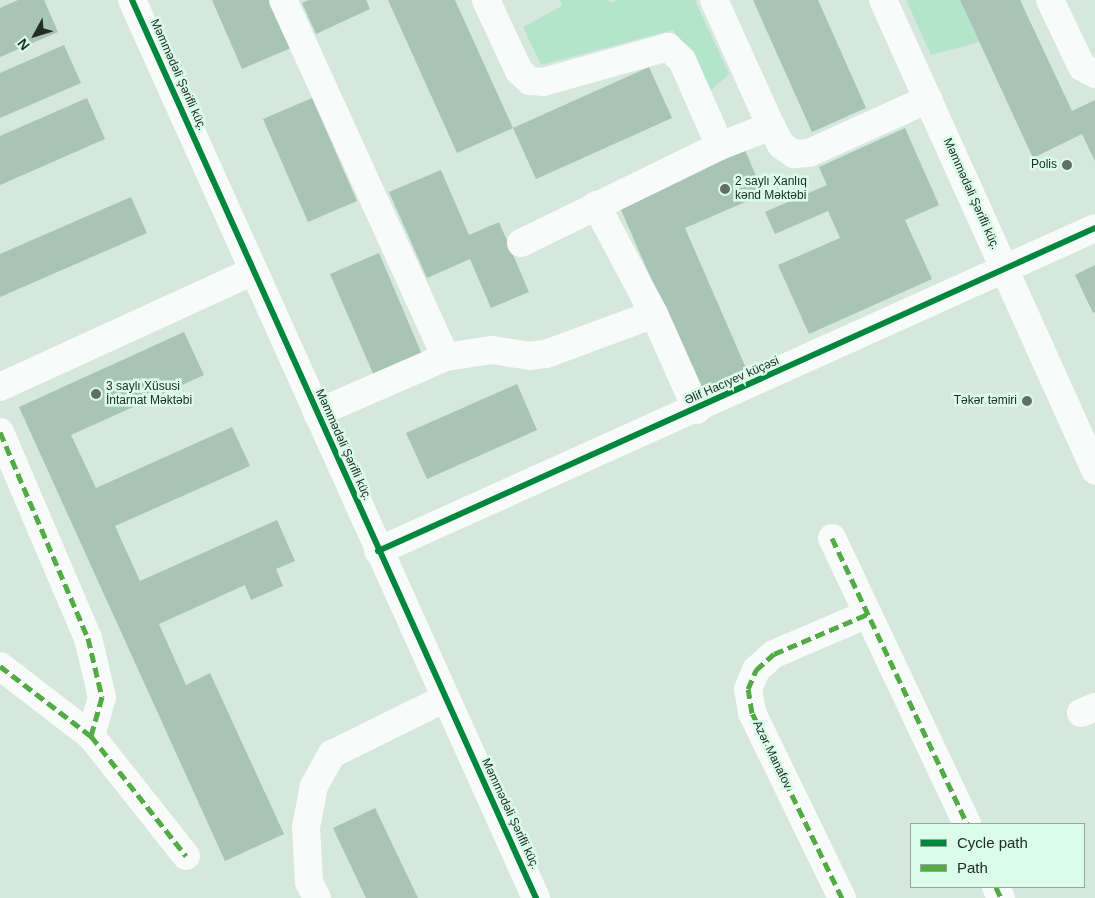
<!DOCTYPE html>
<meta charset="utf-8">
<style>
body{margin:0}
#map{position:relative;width:1095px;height:898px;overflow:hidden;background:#d6e7dd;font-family:Arial,sans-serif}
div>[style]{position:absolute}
.green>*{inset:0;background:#b4e5ca}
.building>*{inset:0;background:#a8c4b5}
.minor>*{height:28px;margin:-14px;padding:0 14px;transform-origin:14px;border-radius:14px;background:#f9fbfa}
.quiet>*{height:5px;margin-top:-2.5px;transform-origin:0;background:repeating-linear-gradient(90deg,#52ab44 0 10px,transparent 0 15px)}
.cycleway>*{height:6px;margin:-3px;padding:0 3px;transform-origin:3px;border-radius:3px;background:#00873e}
.dots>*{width:14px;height:14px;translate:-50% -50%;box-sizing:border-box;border:2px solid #dbfce9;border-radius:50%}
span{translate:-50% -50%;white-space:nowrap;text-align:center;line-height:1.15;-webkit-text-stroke:5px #dbfce9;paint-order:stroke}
.street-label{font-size:12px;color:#212d26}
.poi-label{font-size:12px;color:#212d26}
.right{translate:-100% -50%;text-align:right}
.left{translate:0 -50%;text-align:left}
.legend{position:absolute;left:910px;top:823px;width:175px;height:65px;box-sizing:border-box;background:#dbfce9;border:1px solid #91a99b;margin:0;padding:6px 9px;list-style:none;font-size:15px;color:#212d26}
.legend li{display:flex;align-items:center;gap:10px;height:25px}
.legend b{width:25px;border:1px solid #91a99b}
.north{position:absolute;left:10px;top:10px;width:50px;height:50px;-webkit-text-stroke:4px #dbfce9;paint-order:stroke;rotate:231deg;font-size:14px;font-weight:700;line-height:20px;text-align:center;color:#212d26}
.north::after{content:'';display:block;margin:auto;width:18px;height:22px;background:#212d26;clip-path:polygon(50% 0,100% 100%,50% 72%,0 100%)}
</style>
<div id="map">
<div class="green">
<div style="clip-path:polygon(560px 0,608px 0,610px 3px,618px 0,695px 0,729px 74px,708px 93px,673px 30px,541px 65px,523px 27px,562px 6px)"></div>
<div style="clip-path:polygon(906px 0,960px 0,979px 42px,931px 55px)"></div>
</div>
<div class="building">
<div style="clip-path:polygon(18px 0,44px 0,58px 32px,0 57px,0 8px)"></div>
<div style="clip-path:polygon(212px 0,270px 0,291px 48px,242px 69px)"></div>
<div style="clip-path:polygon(309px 0,366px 0,370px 9px,316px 34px,302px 3px)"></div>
<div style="clip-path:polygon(388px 0,455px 0,513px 128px,457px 153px)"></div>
<div style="clip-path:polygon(753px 0,818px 0,866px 108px,812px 132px)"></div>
<div style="clip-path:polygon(960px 0,1020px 0,1072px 111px,1095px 100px,1095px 161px,1082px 134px,1033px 158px)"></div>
<div style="clip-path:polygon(64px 45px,81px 83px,0 118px,0 73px)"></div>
<div style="clip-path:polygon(649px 67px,672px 118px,536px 179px,513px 128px)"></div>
<div style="clip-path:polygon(87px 98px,105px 139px,0 185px,0 136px)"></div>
<div style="clip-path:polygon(312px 98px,357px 201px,308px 222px,263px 119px)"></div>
<div style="clip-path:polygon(905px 128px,939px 205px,905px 220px,932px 279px,809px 334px,778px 265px,840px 238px,828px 211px,775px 234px,765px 212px,827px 185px,819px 167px)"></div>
<div style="clip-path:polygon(744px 148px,764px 194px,685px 228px,749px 375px,702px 395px,618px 203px)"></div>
<div style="clip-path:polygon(441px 170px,469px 235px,499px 222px,529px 292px,491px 308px,470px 259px,427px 278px,389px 192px)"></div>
<div style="clip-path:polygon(131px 197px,147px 233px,0 297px,0 254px)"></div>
<div style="clip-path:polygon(379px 253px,423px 357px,375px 378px,330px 274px)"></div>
<div style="clip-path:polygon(1095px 265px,1095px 312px,1093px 313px,1075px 275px)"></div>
<div style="clip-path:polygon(184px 332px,204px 375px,71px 435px,96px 488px,232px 427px,250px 466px,115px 526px,140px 581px,277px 520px,295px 561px,276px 569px,283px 586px,251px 600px,245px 585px,159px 624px,186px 685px,210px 673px,284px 834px,225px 861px,19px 407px)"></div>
<div style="clip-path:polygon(517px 384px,537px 430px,427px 479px,406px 433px)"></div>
<div style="clip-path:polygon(375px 808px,418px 898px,366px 898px,333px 828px)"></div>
</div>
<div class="minor">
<div style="left:132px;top:0;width:985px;rotate:65.78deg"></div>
<div style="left:283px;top:0;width:392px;rotate:65.5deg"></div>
<div style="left:486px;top:0;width:78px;rotate:65.1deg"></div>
<div style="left:519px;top:71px;width:15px;rotate:42deg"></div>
<div style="left:530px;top:81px;width:13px;rotate:4deg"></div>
<div style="left:543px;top:82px;width:130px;rotate:-15.6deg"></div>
<div style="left:668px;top:47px;width:19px;rotate:43deg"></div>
<div style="left:682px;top:60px;width:94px;rotate:66.2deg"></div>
<div style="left:714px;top:0;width:138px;rotate:65.7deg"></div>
<div style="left:771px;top:126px;width:21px;rotate:62deg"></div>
<div style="left:781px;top:145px;width:16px;rotate:35deg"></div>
<div style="left:794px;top:154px;width:15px;rotate:-4deg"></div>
<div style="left:809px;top:153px;width:131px;rotate:-24.4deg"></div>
<div style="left:883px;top:0;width:516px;rotate:65.72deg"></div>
<div style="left:1050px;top:0;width:74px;rotate:64.5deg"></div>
<div style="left:1082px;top:67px;width:15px;rotate:28deg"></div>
<div style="left:596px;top:205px;width:123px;rotate:62deg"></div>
<div style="left:654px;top:314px;width:105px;rotate:65.9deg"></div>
<div style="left:521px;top:243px;width:221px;rotate:-26deg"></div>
<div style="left:720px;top:146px;width:55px;rotate:-21.4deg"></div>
<div style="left:0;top:387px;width:278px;rotate:-24.6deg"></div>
<div style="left:317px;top:413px;width:141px;rotate:-23.5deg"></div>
<div style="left:446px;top:357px;width:47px;rotate:-8.7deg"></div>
<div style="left:492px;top:350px;width:37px;rotate:9deg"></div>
<div style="left:529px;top:356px;width:17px;rotate:-7deg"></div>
<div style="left:546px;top:354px;width:115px;rotate:-20.3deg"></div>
<div style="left:0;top:432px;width:224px;rotate:66.9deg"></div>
<div style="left:88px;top:638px;width:61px;rotate:76.7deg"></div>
<div style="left:102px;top:697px;width:41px;rotate:105.8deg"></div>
<div style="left:832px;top:538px;width:316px;rotate:64.7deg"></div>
<div style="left:378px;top:551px;width:786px;rotate:-24.25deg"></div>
<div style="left:0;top:666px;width:115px;rotate:37.6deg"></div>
<div style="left:91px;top:736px;width:153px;rotate:51.6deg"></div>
<div style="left:1081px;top:713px;width:15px;rotate:-23deg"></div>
<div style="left:996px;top:887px;width:12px;rotate:66deg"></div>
<div style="left:317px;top:898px;width:18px;rotate:-117deg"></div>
<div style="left:309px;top:882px;width:55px;rotate:-93.1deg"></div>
<div style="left:306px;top:827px;width:42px;rotate:-79deg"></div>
<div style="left:314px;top:786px;width:37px;rotate:-61deg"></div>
<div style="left:332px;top:754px;width:125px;rotate:-26.2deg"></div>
<div style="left:842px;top:898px;width:206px;rotate:-115.9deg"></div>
<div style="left:752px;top:713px;width:24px;rotate:-99deg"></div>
<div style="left:748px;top:689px;width:21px;rotate:-67deg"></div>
<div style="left:756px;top:670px;width:24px;rotate:-42deg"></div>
<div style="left:774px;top:654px;width:102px;rotate:-23.1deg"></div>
</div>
<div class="quiet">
<div style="left:0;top:432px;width:224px;rotate:66.9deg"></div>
<div style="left:88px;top:638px;width:61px;rotate:76.7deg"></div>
<div style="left:102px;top:697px;width:41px;rotate:105.8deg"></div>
<div style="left:832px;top:538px;width:316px;rotate:64.7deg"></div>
<div style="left:0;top:666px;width:115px;rotate:37.6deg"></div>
<div style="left:91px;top:736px;width:153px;rotate:51.6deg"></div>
<div style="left:996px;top:887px;width:12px;rotate:66deg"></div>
<div style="left:842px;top:898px;width:206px;rotate:-115.9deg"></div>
<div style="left:752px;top:713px;width:24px;rotate:-99deg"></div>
<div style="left:748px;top:689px;width:21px;rotate:-67deg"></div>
<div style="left:756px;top:670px;width:24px;rotate:-42deg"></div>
<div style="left:774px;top:654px;width:102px;rotate:-23.1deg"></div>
</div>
<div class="cycleway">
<div style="left:132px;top:0;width:985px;rotate:65.78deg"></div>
<div style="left:378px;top:551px;width:786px;rotate:-24.25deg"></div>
</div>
<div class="dots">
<div style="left:1067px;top:165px;background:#606e66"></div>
<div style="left:725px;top:189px;background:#606e66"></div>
<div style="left:96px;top:394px;background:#606e66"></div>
<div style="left:1027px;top:401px;background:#606e66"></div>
</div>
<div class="street-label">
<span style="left:178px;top:75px;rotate:66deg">Məmmədəli Şərifli küç.</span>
<span style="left:971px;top:194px;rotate:66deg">Məmmədəli Şərifli küç.</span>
<span style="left:732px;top:381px;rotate:-24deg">Əlif Hacıyev küçəsi</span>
<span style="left:343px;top:445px;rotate:66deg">Məmmədəli Şərifli küç.</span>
<span style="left:772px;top:755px;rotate:64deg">Azər Manafov</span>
<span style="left:510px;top:814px;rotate:65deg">Məmmədəli Şərifli küç.</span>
</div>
<div class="poi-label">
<span class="right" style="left:1057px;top:165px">Polis</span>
<span class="left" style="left:735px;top:189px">2 saylı Xanlıq<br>kənd Məktəbi</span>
<span class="left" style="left:106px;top:394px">3 saylı Xüsusi<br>İntarnat Məktəbi</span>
<span class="right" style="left:1017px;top:401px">Təkər təmiri</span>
</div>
<ul class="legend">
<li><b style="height:6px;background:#00873e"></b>Cycle path</li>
<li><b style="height:6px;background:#52ab44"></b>Path</li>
</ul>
<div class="north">N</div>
</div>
